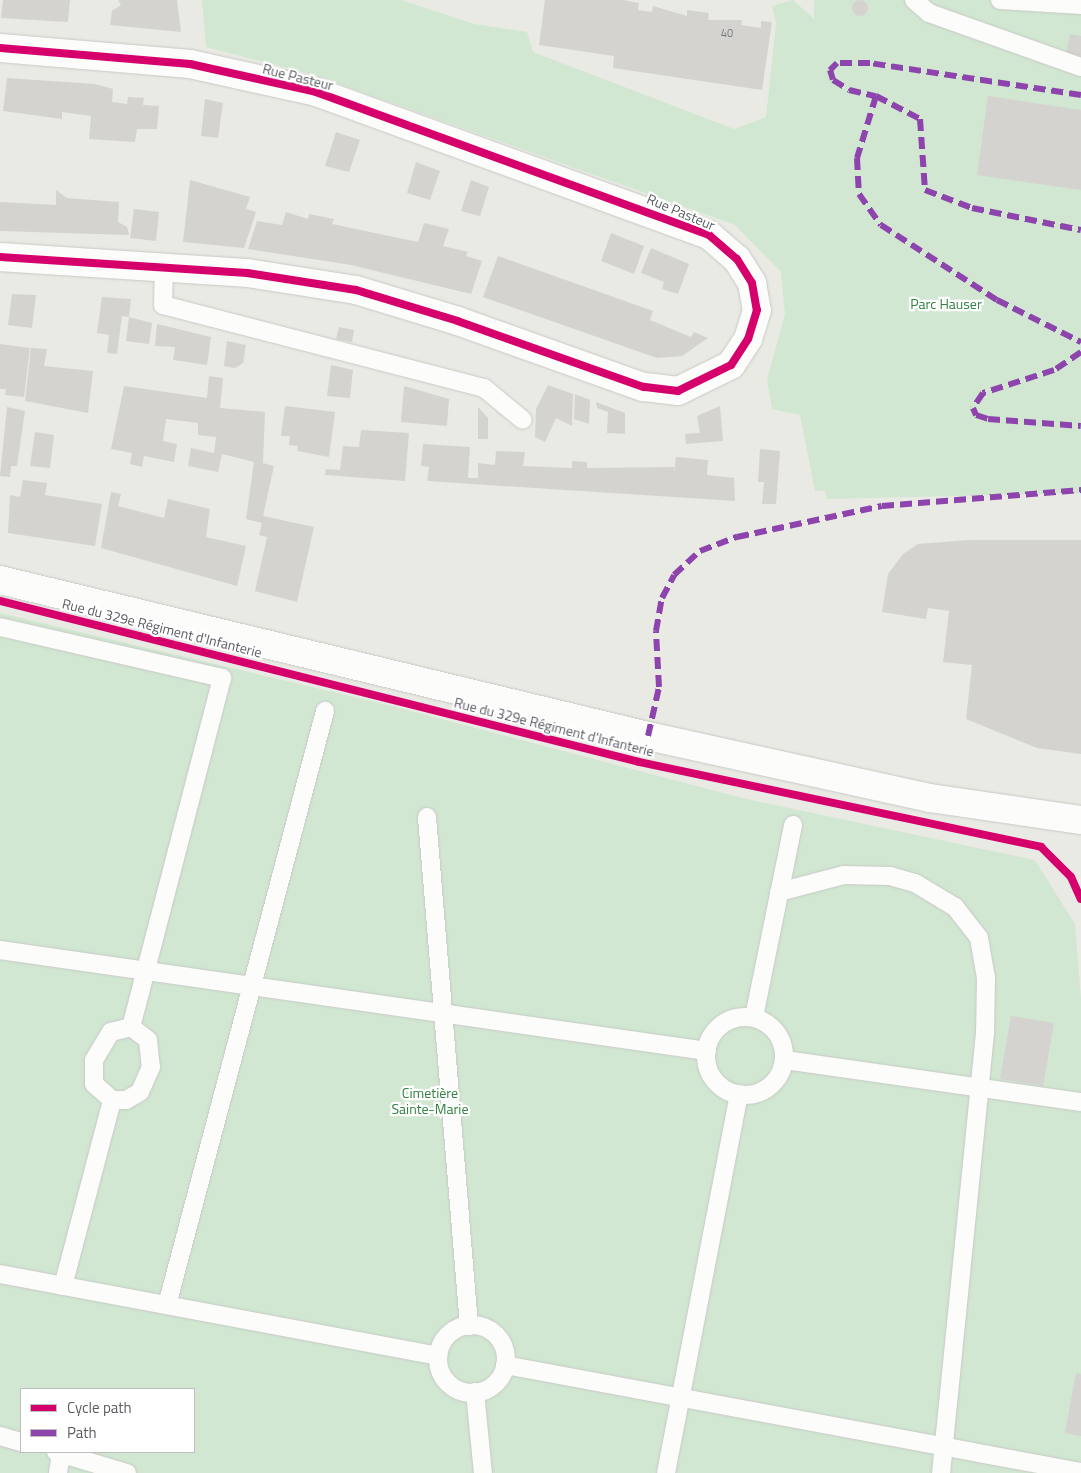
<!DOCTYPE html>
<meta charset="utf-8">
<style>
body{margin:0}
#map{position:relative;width:1081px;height:1473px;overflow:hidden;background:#eaeae4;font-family:"Titillium Web",sans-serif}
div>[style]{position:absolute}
.green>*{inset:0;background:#d1e7d1}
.building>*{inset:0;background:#d4d3cf}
.round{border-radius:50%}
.roads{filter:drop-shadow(0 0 1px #c7c8c6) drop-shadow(0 0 1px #c7c8c6)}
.lane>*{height:18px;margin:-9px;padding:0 9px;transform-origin:9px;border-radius:9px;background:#fcfcfb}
.lane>.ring{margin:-9px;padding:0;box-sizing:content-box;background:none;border:18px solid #fcfcfb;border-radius:50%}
.street>*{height:28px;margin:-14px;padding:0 14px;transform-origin:14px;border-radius:14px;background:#fcfcfb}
.secondary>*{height:28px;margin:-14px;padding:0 14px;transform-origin:14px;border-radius:14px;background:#fcfcfb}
.quiet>*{height:6px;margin-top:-3px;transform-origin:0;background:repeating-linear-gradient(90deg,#8e44ad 0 12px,transparent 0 18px)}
.cycleway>*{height:8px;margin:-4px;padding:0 4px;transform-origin:4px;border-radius:4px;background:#d6006c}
span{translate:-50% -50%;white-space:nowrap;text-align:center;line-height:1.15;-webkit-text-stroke:4.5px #fff;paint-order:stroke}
.number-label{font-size:11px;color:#797a7e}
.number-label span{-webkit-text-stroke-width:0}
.street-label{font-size:14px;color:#5a5c62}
.park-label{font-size:14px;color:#328141}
.legend{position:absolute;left:20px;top:1388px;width:175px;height:65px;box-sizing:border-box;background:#fff;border:1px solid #bdbec0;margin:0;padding:6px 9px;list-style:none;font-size:15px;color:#5a5c62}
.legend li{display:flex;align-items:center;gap:10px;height:25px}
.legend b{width:25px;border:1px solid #bdbec0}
</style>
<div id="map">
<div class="green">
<div style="clip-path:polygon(202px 0,401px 0,474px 24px,527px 32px,533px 52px,734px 129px,766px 117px,776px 24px,772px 6px,793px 0,814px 19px,814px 0,1081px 0,1081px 493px,826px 499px,825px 490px,815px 491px,800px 415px,772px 409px,767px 379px,785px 315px,781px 272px,735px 225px,314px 75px,206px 47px)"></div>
<div style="clip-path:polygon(evenodd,0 613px,396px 707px,742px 798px,1035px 860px,1075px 924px,1081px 999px,1081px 1473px,0 1473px,0 613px,21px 1389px,194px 1389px,194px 1452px,21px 1452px,21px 1389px)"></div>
</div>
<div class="building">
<div class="round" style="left:852px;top:0;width:16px;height:16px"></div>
<div style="clip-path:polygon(3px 0,70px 0,68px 22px,1px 18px)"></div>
<div style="clip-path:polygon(118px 0,177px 0,181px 32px,110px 25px,112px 11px,121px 5px)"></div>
<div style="clip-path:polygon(545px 0,623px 0,639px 3px,638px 10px,652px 12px,653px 6px,687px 16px,687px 10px,709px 13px,708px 20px,742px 20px,741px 25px,761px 28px,761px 21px,772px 22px,762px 90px,613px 68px,614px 56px,539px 45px)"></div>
<div style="clip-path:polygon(1070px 34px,1081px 36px,1081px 56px,1066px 53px)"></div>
<div style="clip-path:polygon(7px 78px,95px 84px,113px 89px,112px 102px,127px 104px,128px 97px,144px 98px,143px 105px,159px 106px,157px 129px,137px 129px,135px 142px,89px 139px,91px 116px,62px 112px,62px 119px,3px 111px)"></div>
<div style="clip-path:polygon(988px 96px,1081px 110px,1081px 190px,977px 175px)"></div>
<div style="clip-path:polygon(205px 99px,223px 103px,218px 138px,201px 136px)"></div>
<div style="clip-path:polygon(336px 132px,360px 140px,349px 172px,325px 166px)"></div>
<div style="clip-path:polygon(416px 162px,440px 171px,430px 200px,407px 193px)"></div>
<div style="clip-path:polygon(190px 180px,250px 197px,246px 209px,256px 212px,244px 248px,183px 242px)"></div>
<div style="clip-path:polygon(471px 180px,489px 187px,480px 216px,461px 211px)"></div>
<div style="clip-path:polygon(56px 190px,67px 198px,119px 202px,118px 222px,127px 227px,129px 235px,0 231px,0 202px,56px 205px)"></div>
<div style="clip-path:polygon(134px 209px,159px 212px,156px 241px,130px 238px)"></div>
<div style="clip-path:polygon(286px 212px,308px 219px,309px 214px,334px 219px,332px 224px,418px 242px,424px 223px,449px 229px,443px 246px,468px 252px,466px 256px,482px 261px,471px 294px,351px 265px,248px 249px,257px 221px,282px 225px)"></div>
<div style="clip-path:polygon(611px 233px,644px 246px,634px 274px,601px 261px)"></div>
<div style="clip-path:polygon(651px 248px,689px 264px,678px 294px,662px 289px,664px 282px,641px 273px)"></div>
<div style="clip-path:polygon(498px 256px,653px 311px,650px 320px,691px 337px,694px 332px,708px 338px,682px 356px,657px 358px,483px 297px)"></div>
<div style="clip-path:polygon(12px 294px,36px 295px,32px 328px,8px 325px)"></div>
<div style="clip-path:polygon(102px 297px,131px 299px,129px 317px,122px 316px,117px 354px,107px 353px,109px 335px,97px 333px)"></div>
<div style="clip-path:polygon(129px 317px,152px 323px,149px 344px,126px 341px)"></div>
<div style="clip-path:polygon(157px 324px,211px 337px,207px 365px,173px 360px,175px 347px,155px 346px)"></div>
<div style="clip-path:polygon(339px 327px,354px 330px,352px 342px,336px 339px)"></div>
<div style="clip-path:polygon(227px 341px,246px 345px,243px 363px,235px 368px,224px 366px)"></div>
<div style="clip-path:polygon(0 344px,30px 348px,24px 397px,5px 395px,6px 389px,0 389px)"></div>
<div style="clip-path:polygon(31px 348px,47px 349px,44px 366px,93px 371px,88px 413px,25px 401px)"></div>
<div style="clip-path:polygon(331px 365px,353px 370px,350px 398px,327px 396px)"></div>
<div style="clip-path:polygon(209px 376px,223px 378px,220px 408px,265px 412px,263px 463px,274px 466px,263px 516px,314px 527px,297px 602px,255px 591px,267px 537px,259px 535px,262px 523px,246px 519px,254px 462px,222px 454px,218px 472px,188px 466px,191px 448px,214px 453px,216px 437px,198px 435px,198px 423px,166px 419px,163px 441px,177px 444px,174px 462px,144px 456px,142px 467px,130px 464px,132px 453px,111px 449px,124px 386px,207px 398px)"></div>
<div style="clip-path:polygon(548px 385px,573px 394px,572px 426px,556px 418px,545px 442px,535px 437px,536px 409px)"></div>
<div style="clip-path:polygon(404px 386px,449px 399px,447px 426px,401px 422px)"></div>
<div style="clip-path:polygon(575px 394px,590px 400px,589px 424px,574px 419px)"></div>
<div style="clip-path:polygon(596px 402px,625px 413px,625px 434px,607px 433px,608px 412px,597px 408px)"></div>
<div style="clip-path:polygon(285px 406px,335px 412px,329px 457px,297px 451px,298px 446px,289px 445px,290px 436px,281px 436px)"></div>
<div style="clip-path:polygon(720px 406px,723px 441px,686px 444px,685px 434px,700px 433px,697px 416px)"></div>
<div style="clip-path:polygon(7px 407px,25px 411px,17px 466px,11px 466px,10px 477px,0 476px)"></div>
<div style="clip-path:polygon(478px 407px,488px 418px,488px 439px,478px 439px)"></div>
<div style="clip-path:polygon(361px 430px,409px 433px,405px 481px,325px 475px,326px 469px,340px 470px,343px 446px,359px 447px)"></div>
<div style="clip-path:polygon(35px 432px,54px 435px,50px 468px,30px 466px)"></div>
<div style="clip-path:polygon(423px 444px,470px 447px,468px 478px,478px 478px,478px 463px,495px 465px,496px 451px,525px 452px,523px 466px,572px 468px,572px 461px,587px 462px,587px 468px,674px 467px,674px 473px,676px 457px,708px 460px,707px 475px,734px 478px,735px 501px,427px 481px,429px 467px,421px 466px)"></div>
<div style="clip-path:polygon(760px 449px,780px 451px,776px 504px,762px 504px,764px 482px,758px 482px)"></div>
<div style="clip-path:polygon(23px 480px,47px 483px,45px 495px,102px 504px,95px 546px,8px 533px,10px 495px,20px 497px)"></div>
<div style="clip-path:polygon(111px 492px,121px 494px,118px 506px,164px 518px,168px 499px,210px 509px,206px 537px,246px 546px,237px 586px,101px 548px)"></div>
<div style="clip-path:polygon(969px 540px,1081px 540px,1081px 754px,1037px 748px,966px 719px,972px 665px,943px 662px,949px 611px,928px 608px,926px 619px,882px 612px,888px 574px,903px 554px,918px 544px)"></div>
<div style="clip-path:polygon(1011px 1016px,1054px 1023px,1043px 1086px,1000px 1079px)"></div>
<div style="clip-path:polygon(1076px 1373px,1081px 1374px,1081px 1436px,1065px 1433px)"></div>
</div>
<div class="roads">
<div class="lane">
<div style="left:914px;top:0;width:20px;rotate:41deg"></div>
<div style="left:929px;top:13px;width:161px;rotate:19.6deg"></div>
<div style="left:1000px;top:0;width:81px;rotate:3.5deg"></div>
<div style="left:164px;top:265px;width:40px;rotate:91.4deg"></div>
<div style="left:163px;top:305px;width:332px;rotate:14.5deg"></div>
<div style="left:484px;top:388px;width:50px;rotate:39.4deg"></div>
<div style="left:0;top:627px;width:228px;rotate:12.9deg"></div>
<div style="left:222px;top:678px;width:361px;rotate:104.6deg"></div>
<div style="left:427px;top:817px;width:511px;rotate:85.28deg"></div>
<div style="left:779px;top:892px;width:67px;rotate:-14.7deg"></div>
<div style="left:844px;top:875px;width:46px;rotate:1.2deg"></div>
<div style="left:890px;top:876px;width:26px;rotate:16deg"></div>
<div style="left:915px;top:883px;width:47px;rotate:31deg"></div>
<div style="left:955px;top:907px;width:39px;rotate:52deg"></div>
<div style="left:979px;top:938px;width:41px;rotate:80.1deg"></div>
<div style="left:986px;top:978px;width:55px;rotate:91deg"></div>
<div style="left:985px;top:1033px;width:442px;rotate:95.7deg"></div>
<div style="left:0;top:950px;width:714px;rotate:8.13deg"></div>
<div class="ring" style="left:706px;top:1017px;width:60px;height:60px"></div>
<div style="left:754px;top:1017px;width:196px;rotate:-78.5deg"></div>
<div style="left:131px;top:1027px;width:21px;rotate:37deg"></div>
<div style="left:148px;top:1040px;width:27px;rotate:84deg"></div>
<div style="left:151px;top:1067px;width:27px;rotate:114deg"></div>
<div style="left:140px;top:1092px;width:16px;rotate:150deg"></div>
<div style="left:126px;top:1100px;width:14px;rotate:180deg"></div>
<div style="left:112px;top:1100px;width:24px;rotate:-138deg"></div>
<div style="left:94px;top:1084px;width:24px;rotate:-90deg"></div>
<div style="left:94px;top:1060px;width:33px;rotate:-59deg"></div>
<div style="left:111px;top:1032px;width:21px;rotate:-14deg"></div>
<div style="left:785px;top:1060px;width:299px;rotate:8.1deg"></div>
<div style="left:0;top:1274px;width:446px;rotate:10.6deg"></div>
<div style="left:63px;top:1286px;width:192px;rotate:-75.2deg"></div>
<div style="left:167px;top:1305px;width:615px;rotate:-75.1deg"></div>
<div class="ring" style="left:438px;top:1325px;width:50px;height:50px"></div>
<div style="left:505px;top:1365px;width:586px;rotate:10.52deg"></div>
<div style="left:475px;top:1392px;width:81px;rotate:84.4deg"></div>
<div style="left:0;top:1436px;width:22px;rotate:16deg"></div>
<div style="left:56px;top:1452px;width:74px;rotate:16.5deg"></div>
<div style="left:58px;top:1473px;width:20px;rotate:-81deg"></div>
<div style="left:666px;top:1473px;width:386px;rotate:-79.1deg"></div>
</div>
<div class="street">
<div style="left:0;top:48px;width:191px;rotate:4.8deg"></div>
<div style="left:190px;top:64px;width:129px;rotate:12.5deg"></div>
<div style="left:316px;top:92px;width:418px;rotate:20deg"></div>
<div style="left:709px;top:235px;width:37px;rotate:41deg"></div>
<div style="left:737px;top:259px;width:28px;rotate:58deg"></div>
<div style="left:752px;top:283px;width:27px;rotate:80deg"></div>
<div style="left:757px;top:310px;width:30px;rotate:107deg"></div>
<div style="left:748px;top:339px;width:31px;rotate:123deg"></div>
<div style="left:731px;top:365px;width:59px;rotate:153.9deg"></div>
<div style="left:678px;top:391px;width:35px;rotate:-173deg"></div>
<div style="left:643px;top:387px;width:196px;rotate:-160.4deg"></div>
<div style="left:458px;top:321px;width:107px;rotate:-163.1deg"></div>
<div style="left:356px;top:290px;width:110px;rotate:-171.1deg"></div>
<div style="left:247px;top:273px;width:248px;rotate:-176.3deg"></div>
</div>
<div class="secondary">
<div style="left:0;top:580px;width:667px;rotate:13.54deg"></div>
<div style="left:648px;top:736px;width:289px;rotate:12.4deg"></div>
<div style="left:930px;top:798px;width:153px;rotate:8.3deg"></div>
</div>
</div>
<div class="quiet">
<div style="left:1081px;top:95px;width:213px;rotate:-171.4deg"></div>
<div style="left:870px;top:63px;width:33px;rotate:180deg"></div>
<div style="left:837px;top:63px;width:10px;rotate:135deg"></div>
<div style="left:830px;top:70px;width:10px;rotate:73deg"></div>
<div style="left:833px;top:80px;width:19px;rotate:32deg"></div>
<div style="left:849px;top:90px;width:28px;rotate:13deg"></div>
<div style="left:876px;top:96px;width:50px;rotate:27.6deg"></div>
<div style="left:920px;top:119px;width:71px;rotate:86deg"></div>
<div style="left:925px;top:190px;width:50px;rotate:21deg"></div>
<div style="left:972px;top:208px;width:111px;rotate:11.4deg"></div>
<div style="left:876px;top:96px;width:65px;rotate:107deg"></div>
<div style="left:857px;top:158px;width:36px;rotate:87deg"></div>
<div style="left:859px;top:194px;width:38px;rotate:55deg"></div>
<div style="left:881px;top:225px;width:138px;rotate:32.9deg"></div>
<div style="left:997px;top:300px;width:94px;rotate:26.6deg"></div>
<div style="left:1081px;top:352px;width:32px;rotate:146deg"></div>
<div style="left:1054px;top:370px;width:75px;rotate:162.1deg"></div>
<div style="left:983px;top:393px;width:18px;rotate:124deg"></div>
<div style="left:973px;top:408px;width:8px;rotate:67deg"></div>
<div style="left:976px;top:415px;width:13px;rotate:18deg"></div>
<div style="left:988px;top:419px;width:93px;rotate:4.3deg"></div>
<div style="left:648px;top:736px;width:50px;rotate:-77.3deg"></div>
<div style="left:659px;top:687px;width:56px;rotate:-93.1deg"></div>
<div style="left:656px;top:631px;width:34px;rotate:-80deg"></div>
<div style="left:662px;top:598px;width:26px;rotate:-62deg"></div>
<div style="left:674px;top:575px;width:35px;rotate:-43deg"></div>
<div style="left:700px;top:551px;width:40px;rotate:-21deg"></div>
<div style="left:737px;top:537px;width:148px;rotate:-12.1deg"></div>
<div style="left:882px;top:506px;width:200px;rotate:-4.6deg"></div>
</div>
<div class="cycleway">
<div style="left:0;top:48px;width:191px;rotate:4.8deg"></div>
<div style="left:190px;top:64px;width:129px;rotate:12.5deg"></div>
<div style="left:316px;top:92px;width:418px;rotate:20deg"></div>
<div style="left:709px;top:235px;width:37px;rotate:41deg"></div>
<div style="left:737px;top:259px;width:28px;rotate:58deg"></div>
<div style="left:752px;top:283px;width:27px;rotate:80deg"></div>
<div style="left:757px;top:310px;width:30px;rotate:107deg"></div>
<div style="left:748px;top:339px;width:31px;rotate:123deg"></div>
<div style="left:731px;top:365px;width:59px;rotate:153.9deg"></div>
<div style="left:678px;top:391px;width:35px;rotate:-173deg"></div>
<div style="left:643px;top:387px;width:196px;rotate:-160.4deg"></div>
<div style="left:458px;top:321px;width:107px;rotate:-163.1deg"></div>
<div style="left:356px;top:290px;width:110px;rotate:-171.1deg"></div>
<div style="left:247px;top:273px;width:248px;rotate:-176.3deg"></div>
<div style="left:0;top:601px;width:659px;rotate:14.14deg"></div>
<div style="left:639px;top:762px;width:411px;rotate:11.9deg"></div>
<div style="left:1041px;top:847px;width:42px;rotate:45deg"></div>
<div style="left:1071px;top:877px;width:24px;rotate:66deg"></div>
</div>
<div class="number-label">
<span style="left:727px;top:33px">40</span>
</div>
<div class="street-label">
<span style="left:298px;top:77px;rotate:14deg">Rue Pasteur</span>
<span style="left:681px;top:212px;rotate:23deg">Rue Pasteur</span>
<span style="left:162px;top:628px;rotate:14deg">Rue du 329e Régiment d'Infanterie</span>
<span style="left:554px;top:727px;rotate:14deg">Rue du 329e Régiment d'Infanterie</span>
</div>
<div class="park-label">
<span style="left:946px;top:304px">Parc Hauser</span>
<span style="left:430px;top:1101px">Cimetière<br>Sainte-Marie</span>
</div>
<ul class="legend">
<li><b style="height:6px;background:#d6006c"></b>Cycle path</li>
<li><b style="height:6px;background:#8e44ad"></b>Path</li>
</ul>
</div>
